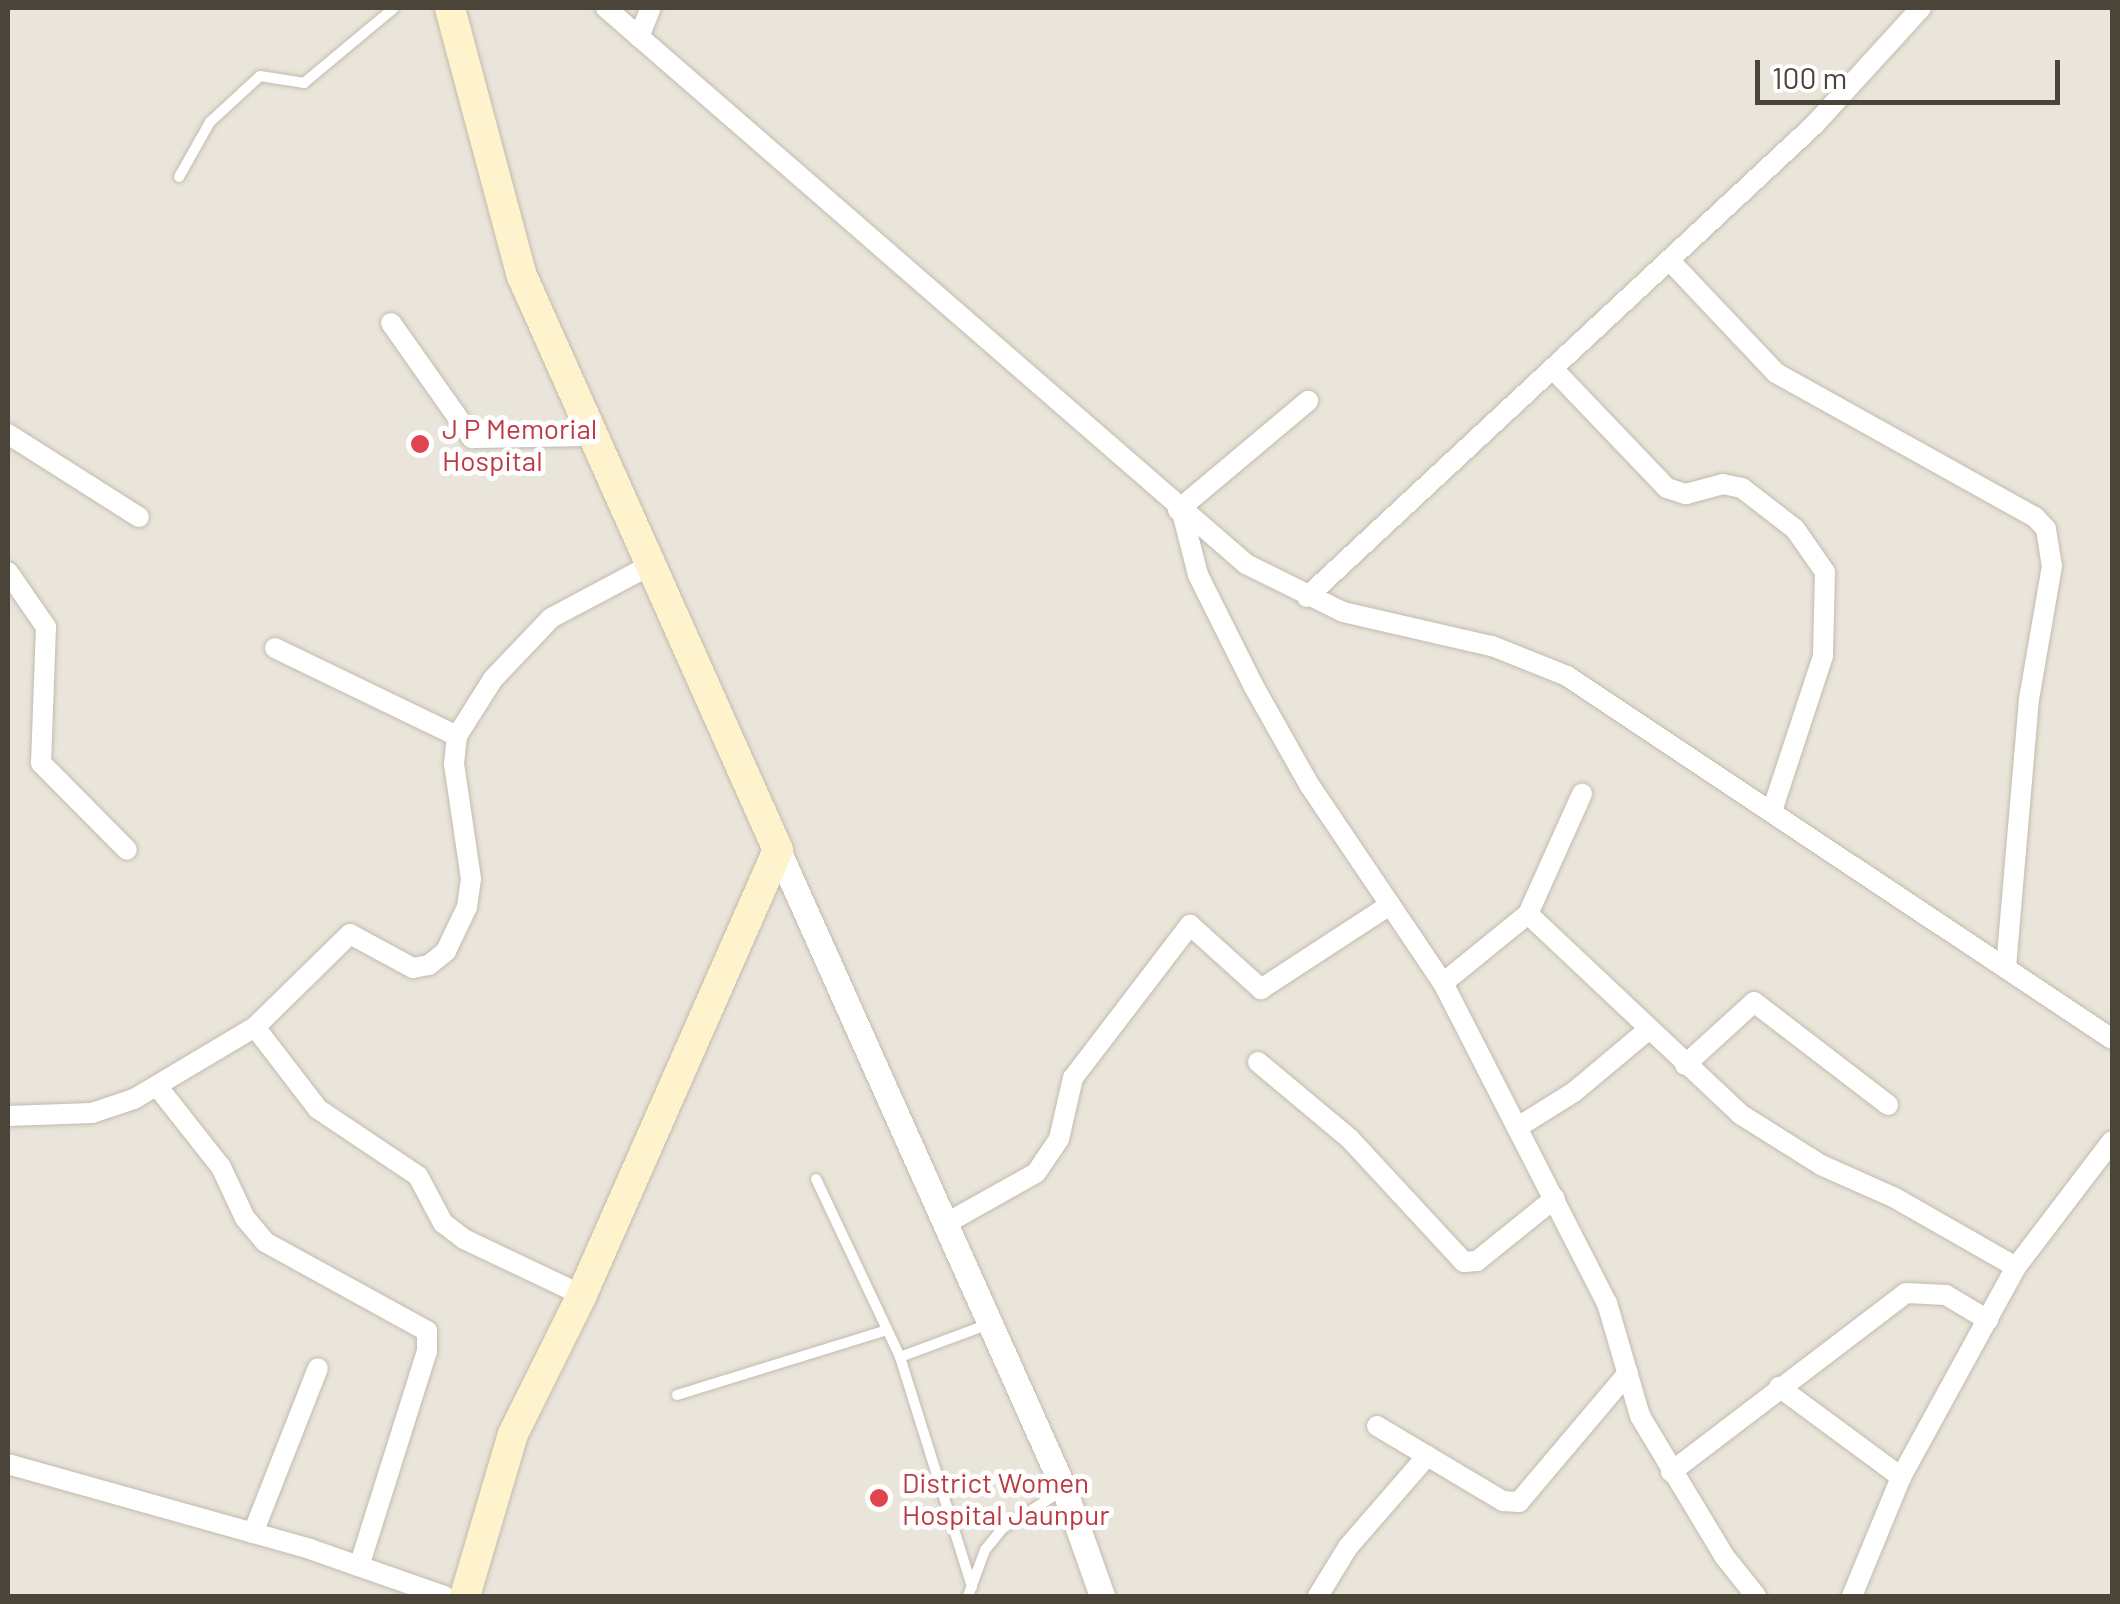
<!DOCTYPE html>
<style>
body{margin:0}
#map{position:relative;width:2120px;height:1604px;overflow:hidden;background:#f6f3ec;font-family:Barlow,sans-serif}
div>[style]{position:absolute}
.residential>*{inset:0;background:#eae5da}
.roads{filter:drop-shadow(0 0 2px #c2bbae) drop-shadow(0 0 2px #c2bbae)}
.service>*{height:10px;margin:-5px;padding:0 5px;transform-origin:5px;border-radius:5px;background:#fff}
.minor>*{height:20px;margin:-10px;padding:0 10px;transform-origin:10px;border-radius:10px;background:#fff}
.tertiary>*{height:25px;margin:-12.5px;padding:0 12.5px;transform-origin:12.5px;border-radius:12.5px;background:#fff}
.secondary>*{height:30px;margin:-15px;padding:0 15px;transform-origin:15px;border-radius:15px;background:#fff3cd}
.dots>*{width:28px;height:28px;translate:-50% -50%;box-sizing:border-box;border:5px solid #fff;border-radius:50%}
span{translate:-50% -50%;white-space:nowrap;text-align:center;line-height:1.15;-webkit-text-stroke:10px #fff;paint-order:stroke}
.health-label{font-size:28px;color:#be3a42}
.left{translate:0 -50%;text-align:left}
.frame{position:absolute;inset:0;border:10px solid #4b4439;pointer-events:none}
.scale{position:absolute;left:1755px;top:60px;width:305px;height:45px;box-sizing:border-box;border:5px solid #4b4439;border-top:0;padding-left:12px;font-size:30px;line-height:35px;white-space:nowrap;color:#4b4439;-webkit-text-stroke:8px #fff;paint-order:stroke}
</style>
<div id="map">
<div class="residential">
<div style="clip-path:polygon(8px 8px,2112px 8px,2112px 1596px,8px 1596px)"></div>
</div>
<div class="roads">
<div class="service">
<div style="left:179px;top:177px;width:63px;rotate:-60.6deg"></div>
<div style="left:210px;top:122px;width:68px;rotate:-42.6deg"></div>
<div style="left:260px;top:76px;width:45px;rotate:9deg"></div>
<div style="left:304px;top:83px;width:117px;rotate:-39.8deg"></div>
<div style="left:816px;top:1179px;width:197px;rotate:64.7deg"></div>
<div style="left:900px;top:1357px;width:241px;rotate:72.6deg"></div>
<div style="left:900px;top:1357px;width:95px;rotate:-20.3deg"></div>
<div style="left:677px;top:1395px;width:220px;rotate:-17.2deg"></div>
<div style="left:968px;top:1596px;width:49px;rotate:-69.7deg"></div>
<div style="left:985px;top:1550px;width:28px;rotate:-51deg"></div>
<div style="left:1003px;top:1528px;width:71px;rotate:-32.3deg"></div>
</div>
<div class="minor">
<div style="left:606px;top:8px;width:848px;rotate:40.98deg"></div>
<div style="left:1246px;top:564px;width:108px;rotate:26.3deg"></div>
<div style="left:1343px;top:612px;width:153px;rotate:12.9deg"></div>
<div style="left:1492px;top:646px;width:81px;rotate:21.8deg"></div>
<div style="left:1567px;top:676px;width:655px;rotate:33.67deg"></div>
<div style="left:639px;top:37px;width:31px;rotate:-68deg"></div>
<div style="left:1670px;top:261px;width:154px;rotate:46.6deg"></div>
<div style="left:1776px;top:373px;width:296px;rotate:29.1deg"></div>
<div style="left:2035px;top:517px;width:16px;rotate:47deg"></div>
<div style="left:2046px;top:529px;width:37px;rotate:81deg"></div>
<div style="left:2052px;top:566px;width:135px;rotate:99.8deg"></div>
<div style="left:2029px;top:699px;width:270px;rotate:94.9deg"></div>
<div style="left:391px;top:323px;width:141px;rotate:54.8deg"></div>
<div style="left:472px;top:438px;width:117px;rotate:-1deg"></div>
<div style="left:1555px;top:371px;width:162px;rotate:46.3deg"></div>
<div style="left:1667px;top:488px;width:20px;rotate:18deg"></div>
<div style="left:1686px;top:494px;width:38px;rotate:-15deg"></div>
<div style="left:1723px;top:484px;width:19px;rotate:12deg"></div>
<div style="left:1742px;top:488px;width:67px;rotate:37.7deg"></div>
<div style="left:1795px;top:529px;width:52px;rotate:55.1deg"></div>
<div style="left:1825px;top:572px;width:84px;rotate:91.4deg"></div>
<div style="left:1823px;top:656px;width:160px;rotate:108.2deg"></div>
<div style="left:8px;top:434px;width:155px;rotate:32.4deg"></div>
<div style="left:1178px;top:510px;width:170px;rotate:-40deg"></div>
<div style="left:1183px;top:516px;width:61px;rotate:75.7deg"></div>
<div style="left:1198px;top:575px;width:123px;rotate:63.4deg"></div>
<div style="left:1253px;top:685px;width:116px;rotate:60.6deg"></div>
<div style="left:1310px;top:786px;width:238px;rotate:56deg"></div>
<div style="left:1443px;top:983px;width:360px;rotate:62.9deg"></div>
<div style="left:1607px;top:1303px;width:118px;rotate:73.7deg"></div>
<div style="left:1640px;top:1416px;width:163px;rotate:59deg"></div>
<div style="left:1724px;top:1556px;width:51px;rotate:51.3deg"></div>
<div style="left:8px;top:572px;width:67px;rotate:55.4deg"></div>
<div style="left:46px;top:627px;width:136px;rotate:92.1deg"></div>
<div style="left:41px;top:763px;width:122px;rotate:45.3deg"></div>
<div style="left:1307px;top:597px;width:693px;rotate:-42.95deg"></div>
<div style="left:1814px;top:125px;width:159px;rotate:-47.6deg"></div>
<div style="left:275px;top:648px;width:202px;rotate:25.8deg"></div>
<div style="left:1528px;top:914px;width:291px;rotate:43.3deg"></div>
<div style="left:1740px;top:1114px;width:96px;rotate:32.2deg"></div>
<div style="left:1821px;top:1165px;width:81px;rotate:24deg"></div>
<div style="left:1895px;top:1198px;width:139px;rotate:29.7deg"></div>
<div style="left:1443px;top:983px;width:109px;rotate:-39.1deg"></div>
<div style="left:1528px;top:914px;width:132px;rotate:-65.8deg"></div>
<div style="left:255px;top:1027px;width:103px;rotate:52.5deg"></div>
<div style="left:318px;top:1109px;width:120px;rotate:33.8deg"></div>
<div style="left:418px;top:1176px;width:53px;rotate:62deg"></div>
<div style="left:443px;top:1223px;width:26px;rotate:37deg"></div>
<div style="left:464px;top:1239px;width:131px;rotate:25.4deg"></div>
<div style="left:1258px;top:1062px;width:119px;rotate:39.9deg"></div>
<div style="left:1349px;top:1138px;width:169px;rotate:47.2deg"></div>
<div style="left:1464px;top:1262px;width:13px;rotate:-4deg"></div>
<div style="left:1477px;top:1261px;width:100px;rotate:-38.9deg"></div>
<div style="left:1685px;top:1065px;width:93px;rotate:-42.4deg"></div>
<div style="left:1754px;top:1002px;width:169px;rotate:37.5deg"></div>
<div style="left:157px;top:1086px;width:103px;rotate:51.7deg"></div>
<div style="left:221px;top:1167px;width:56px;rotate:64.8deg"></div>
<div style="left:245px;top:1218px;width:31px;rotate:50deg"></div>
<div style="left:265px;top:1242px;width:185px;rotate:28.8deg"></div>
<div style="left:427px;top:1331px;width:20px;rotate:90deg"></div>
<div style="left:427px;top:1351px;width:226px;rotate:107.5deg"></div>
<div style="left:8px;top:1116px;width:84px;rotate:-2deg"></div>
<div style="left:92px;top:1113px;width:44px;rotate:-18.4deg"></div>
<div style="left:134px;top:1099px;width:141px;rotate:-30.8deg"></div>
<div style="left:255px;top:1027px;width:133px;rotate:-44.4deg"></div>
<div style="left:350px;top:934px;width:72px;rotate:28.4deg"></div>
<div style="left:413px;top:968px;width:16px;rotate:-11deg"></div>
<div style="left:429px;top:965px;width:22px;rotate:-39deg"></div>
<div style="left:446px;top:951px;width:49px;rotate:-64.5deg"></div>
<div style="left:467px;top:907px;width:28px;rotate:-82deg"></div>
<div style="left:471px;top:879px;width:116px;rotate:-98.4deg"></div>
<div style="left:454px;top:764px;width:28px;rotate:-84deg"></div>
<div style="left:457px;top:736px;width:67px;rotate:-57.7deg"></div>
<div style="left:493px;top:679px;width:84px;rotate:-46.4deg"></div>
<div style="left:551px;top:618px;width:111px;rotate:-28deg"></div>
<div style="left:1518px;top:1127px;width:66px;rotate:-32deg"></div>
<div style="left:1574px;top:1092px;width:97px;rotate:-40deg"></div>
<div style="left:945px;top:1224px;width:104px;rotate:-29.3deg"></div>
<div style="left:1036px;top:1173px;width:41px;rotate:-55.9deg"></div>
<div style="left:1059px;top:1139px;width:63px;rotate:-77.1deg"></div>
<div style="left:1073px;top:1078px;width:193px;rotate:-52.6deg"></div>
<div style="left:1190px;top:925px;width:96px;rotate:42deg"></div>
<div style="left:1261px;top:989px;width:154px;rotate:-33.1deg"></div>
<div style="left:1779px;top:1387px;width:152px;rotate:36.4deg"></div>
<div style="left:1377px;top:1426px;width:147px;rotate:30.8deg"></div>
<div style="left:1503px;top:1501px;width:16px;rotate:4deg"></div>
<div style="left:1519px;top:1502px;width:169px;rotate:-49.8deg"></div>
<div style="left:8px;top:1464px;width:314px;rotate:15.7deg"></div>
<div style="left:310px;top:1549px;width:142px;rotate:19.3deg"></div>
<div style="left:1671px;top:1472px;width:295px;rotate:-37.3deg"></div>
<div style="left:1906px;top:1293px;width:40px;rotate:2.9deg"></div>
<div style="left:1946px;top:1295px;width:49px;rotate:30.8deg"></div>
<div style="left:253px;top:1533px;width:177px;rotate:-68.5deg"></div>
<div style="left:1318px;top:1596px;width:57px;rotate:-58.5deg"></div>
<div style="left:1348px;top:1547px;width:121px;rotate:-49deg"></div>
<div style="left:1852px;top:1596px;width:129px;rotate:-67.6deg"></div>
<div style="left:1901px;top:1477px;width:239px;rotate:-61.3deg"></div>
<div style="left:2016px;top:1267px;width:158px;rotate:-52.7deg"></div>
</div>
<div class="tertiary">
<div style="left:778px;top:850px;width:700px;rotate:65.89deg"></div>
<div style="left:1064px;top:1489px;width:114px;rotate:70.4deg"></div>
</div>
<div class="secondary">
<div style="left:450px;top:8px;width:278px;rotate:75deg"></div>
<div style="left:522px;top:276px;width:628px;rotate:65.96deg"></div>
<div style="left:778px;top:850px;width:486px;rotate:113.8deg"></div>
<div style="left:582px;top:1295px;width:155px;rotate:116.4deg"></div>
<div style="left:513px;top:1434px;width:169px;rotate:106.5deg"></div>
</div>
</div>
<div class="dots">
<div style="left:420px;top:444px;background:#e0444e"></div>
<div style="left:879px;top:1498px;background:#e0444e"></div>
</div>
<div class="health-label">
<span class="left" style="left:442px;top:444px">J P Memorial<br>Hospital</span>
<span class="left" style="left:902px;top:1498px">District Women<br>Hospital Jaunpur</span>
</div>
<div class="frame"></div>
<div class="scale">100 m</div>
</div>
